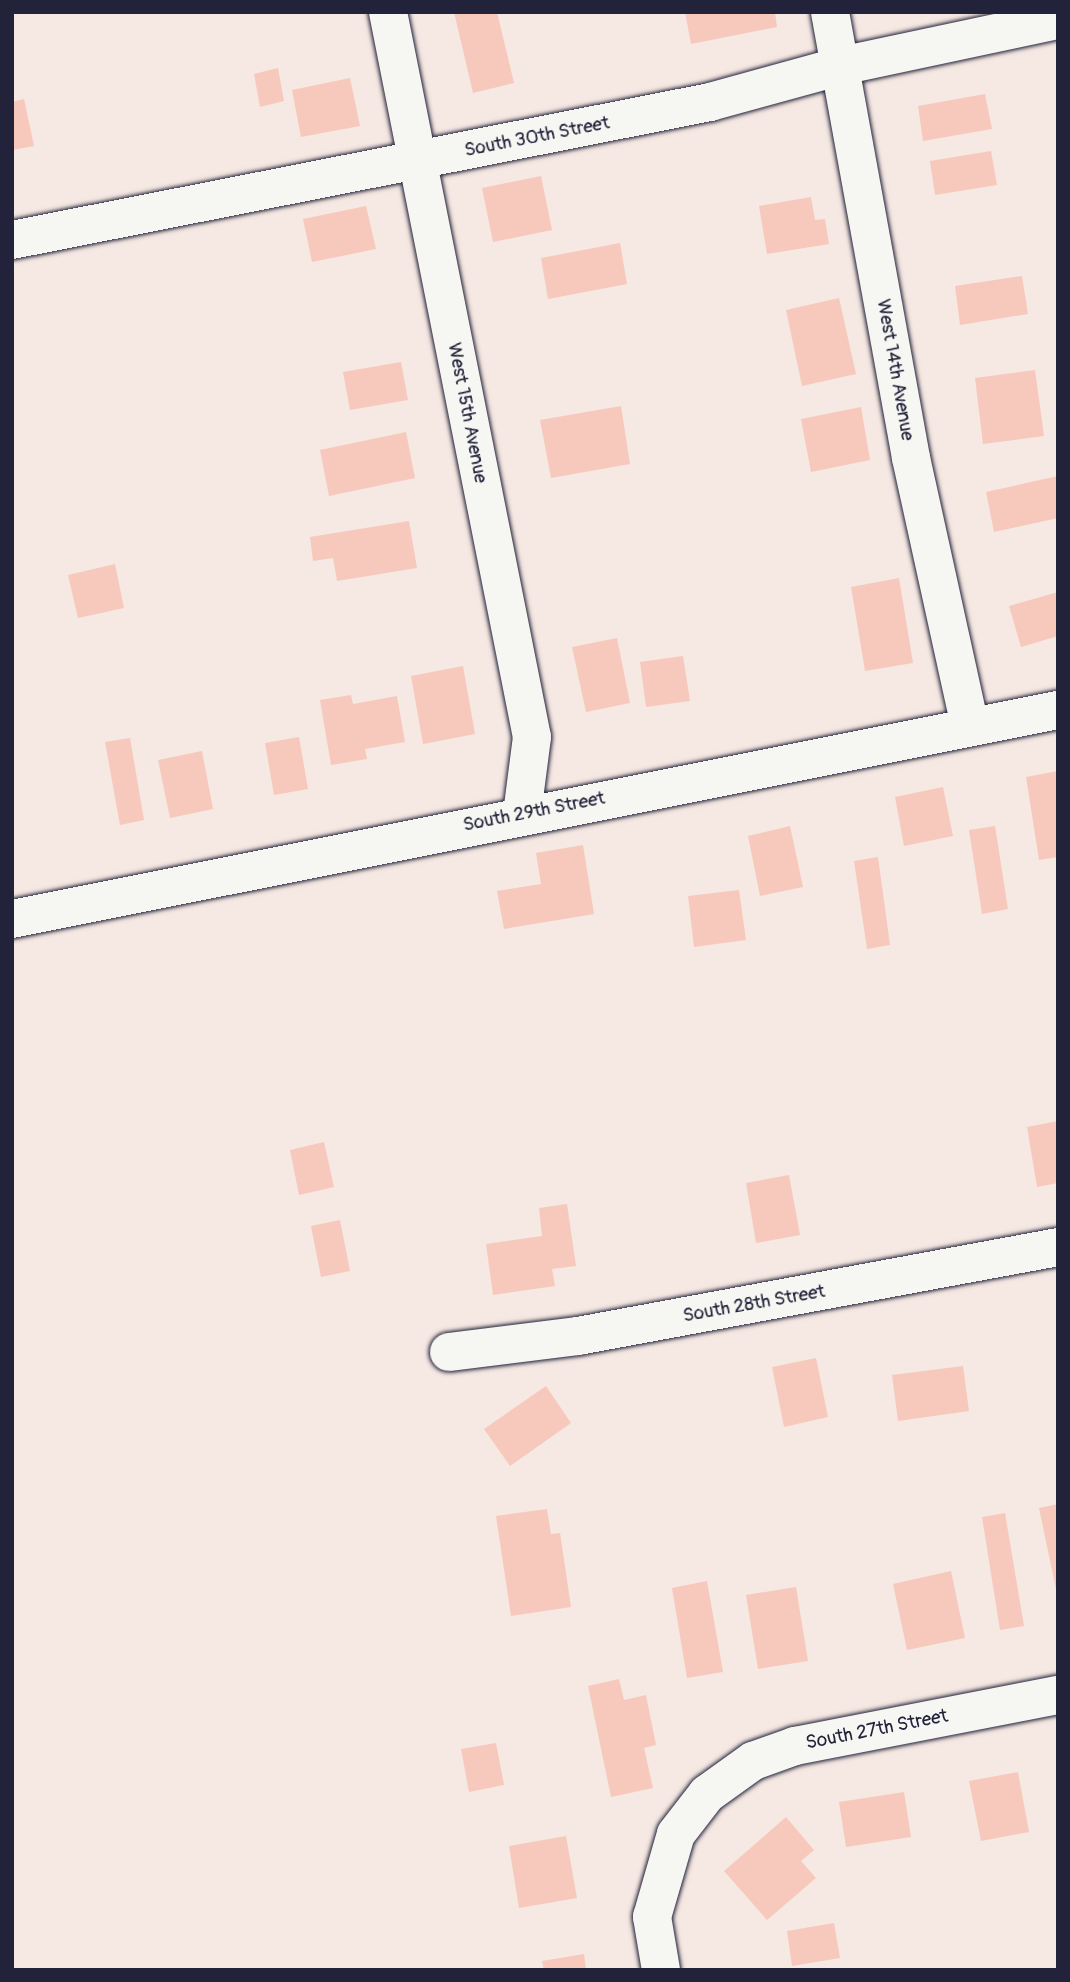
<!DOCTYPE html>
<style>
body{margin:0}
#map{position:relative;width:1070px;height:1982px;overflow:hidden;background:#f6e8e2;font-family:Pangolin,sans-serif}
div>[style]{position:absolute}
.building>*{inset:0;background:#f7c9bc}
.roads{filter:drop-shadow(0 0 2px #22223b) drop-shadow(0 0 2px #22223b)}
.minor>*{height:38px;margin:-19px;padding:0 19px;transform-origin:19px;border-radius:19px;background:#f6f6f2}
span{translate:-50% -50%;white-space:nowrap;text-align:center;line-height:1.15;-webkit-text-stroke:5px #f6f6f2;paint-order:stroke}
.street-label{font-size:19px;color:#22223b}
.frame{position:absolute;inset:0;border:14px solid #22223b;pointer-events:none}
</style>
<div id="map">
<div class="building">
<div style="clip-path:polygon(454px 12px,497px 12px,514px 83px,473px 93px)"></div>
<div style="clip-path:polygon(685px 12px,775px 12px,777px 27px,691px 44px)"></div>
<div style="clip-path:polygon(278px 68px,284px 101px,260px 107px,254px 74px)"></div>
<div style="clip-path:polygon(350px 78px,360px 126px,301px 137px,292px 90px)"></div>
<div style="clip-path:polygon(985px 94px,992px 129px,923px 141px,918px 106px)"></div>
<div style="clip-path:polygon(24px 99px,34px 146px,12px 150px,12px 102px)"></div>
<div style="clip-path:polygon(991px 151px,997px 185px,935px 195px,930px 161px)"></div>
<div style="clip-path:polygon(541px 176px,552px 230px,493px 242px,482px 188px)"></div>
<div style="clip-path:polygon(811px 197px,815px 220px,825px 219px,829px 244px,767px 254px,759px 206px)"></div>
<div style="clip-path:polygon(366px 206px,376px 249px,312px 262px,303px 219px)"></div>
<div style="clip-path:polygon(620px 243px,627px 284px,548px 299px,541px 258px)"></div>
<div style="clip-path:polygon(1022px 276px,1028px 314px,960px 325px,955px 286px)"></div>
<div style="clip-path:polygon(839px 298px,856px 374px,802px 386px,786px 310px)"></div>
<div style="clip-path:polygon(401px 362px,408px 400px,350px 410px,343px 372px)"></div>
<div style="clip-path:polygon(1035px 370px,1044px 436px,983px 444px,975px 378px)"></div>
<div style="clip-path:polygon(621px 406px,630px 464px,551px 478px,540px 420px)"></div>
<div style="clip-path:polygon(861px 407px,870px 460px,811px 472px,801px 419px)"></div>
<div style="clip-path:polygon(406px 432px,415px 478px,329px 496px,320px 450px)"></div>
<div style="clip-path:polygon(1058px 476px,1058px 518px,994px 532px,986px 492px)"></div>
<div style="clip-path:polygon(409px 521px,417px 568px,337px 581px,333px 558px,313px 561px,310px 537px)"></div>
<div style="clip-path:polygon(115px 564px,124px 608px,78px 618px,68px 575px)"></div>
<div style="clip-path:polygon(899px 578px,913px 663px,865px 671px,851px 587px)"></div>
<div style="clip-path:polygon(1058px 592px,1058px 636px,1021px 647px,1009px 606px)"></div>
<div style="clip-path:polygon(617px 638px,630px 703px,586px 712px,572px 647px)"></div>
<div style="clip-path:polygon(683px 656px,690px 701px,646px 707px,640px 662px)"></div>
<div style="clip-path:polygon(463px 666px,475px 734px,423px 744px,411px 676px)"></div>
<div style="clip-path:polygon(351px 695px,353px 704px,397px 696px,405px 742px,365px 749px,367px 759px,331px 765px,320px 700px)"></div>
<div style="clip-path:polygon(299px 737px,308px 789px,274px 795px,265px 743px)"></div>
<div style="clip-path:polygon(130px 738px,144px 820px,120px 825px,105px 742px)"></div>
<div style="clip-path:polygon(202px 751px,213px 809px,170px 818px,158px 760px)"></div>
<div style="clip-path:polygon(1058px 771px,1058px 857px,1039px 860px,1026px 777px)"></div>
<div style="clip-path:polygon(943px 787px,953px 836px,904px 846px,895px 797px)"></div>
<div style="clip-path:polygon(790px 826px,803px 887px,760px 896px,748px 836px)"></div>
<div style="clip-path:polygon(995px 826px,1008px 909px,982px 914px,969px 830px)"></div>
<div style="clip-path:polygon(583px 845px,594px 914px,504px 929px,497px 891px,541px 884px,536px 853px)"></div>
<div style="clip-path:polygon(878px 857px,890px 945px,867px 949px,854px 861px)"></div>
<div style="clip-path:polygon(739px 890px,746px 940px,694px 947px,688px 896px)"></div>
<div style="clip-path:polygon(1058px 1121px,1058px 1183px,1037px 1187px,1027px 1127px)"></div>
<div style="clip-path:polygon(324px 1142px,334px 1187px,299px 1195px,290px 1150px)"></div>
<div style="clip-path:polygon(789px 1175px,800px 1235px,756px 1243px,746px 1183px)"></div>
<div style="clip-path:polygon(567px 1204px,576px 1266px,552px 1269px,555px 1286px,493px 1295px,486px 1244px,542px 1236px,539px 1208px)"></div>
<div style="clip-path:polygon(340px 1220px,350px 1271px,321px 1277px,311px 1226px)"></div>
<div style="clip-path:polygon(816px 1358px,828px 1417px,784px 1427px,772px 1367px)"></div>
<div style="clip-path:polygon(963px 1366px,969px 1411px,898px 1421px,892px 1375px)"></div>
<div style="clip-path:polygon(546px 1386px,571px 1423px,510px 1466px,484px 1429px)"></div>
<div style="clip-path:polygon(1058px 1504px,1058px 1594px,1057px 1594px,1039px 1508px)"></div>
<div style="clip-path:polygon(547px 1509px,551px 1534px,560px 1533px,571px 1607px,511px 1616px,496px 1516px)"></div>
<div style="clip-path:polygon(1005px 1513px,1024px 1626px,1000px 1630px,982px 1517px)"></div>
<div style="clip-path:polygon(951px 1571px,965px 1638px,907px 1650px,893px 1584px)"></div>
<div style="clip-path:polygon(707px 1581px,723px 1672px,687px 1678px,672px 1588px)"></div>
<div style="clip-path:polygon(796px 1587px,808px 1661px,758px 1669px,746px 1595px)"></div>
<div style="clip-path:polygon(619px 1679px,624px 1700px,646px 1695px,656px 1745px,644px 1748px,653px 1788px,611px 1797px,588px 1686px)"></div>
<div style="clip-path:polygon(496px 1743px,504px 1785px,469px 1792px,461px 1749px)"></div>
<div style="clip-path:polygon(1018px 1772px,1029px 1832px,981px 1841px,969px 1781px)"></div>
<div style="clip-path:polygon(904px 1792px,911px 1837px,846px 1847px,839px 1802px)"></div>
<div style="clip-path:polygon(786px 1817px,814px 1850px,801px 1861px,816px 1878px,767px 1920px,724px 1871px)"></div>
<div style="clip-path:polygon(566px 1836px,577px 1898px,519px 1908px,509px 1846px)"></div>
<div style="clip-path:polygon(834px 1923px,840px 1958px,792px 1966px,787px 1931px)"></div>
<div style="clip-path:polygon(584px 1954px,586px 1970px,544px 1970px,542px 1961px)"></div>
</div>
<div class="roads">
<div class="minor">
<div style="left:388px;top:12px;width:739px;rotate:78.77deg"></div>
<div style="left:532px;top:737px;width:78px;rotate:97.4deg"></div>
<div style="left:830px;top:12px;width:453px;rotate:79.7deg"></div>
<div style="left:911px;top:458px;width:275px;rotate:77.6deg"></div>
<div style="left:12px;top:240px;width:712px;rotate:-11.18deg"></div>
<div style="left:710px;top:102px;width:136px;rotate:-15.4deg"></div>
<div style="left:841px;top:66px;width:222px;rotate:-12deg"></div>
<div style="left:12px;top:919px;width:1067px;rotate:-11.3deg"></div>
<div style="left:449px;top:1352px;width:130px;rotate:-7.1deg"></div>
<div style="left:578px;top:1336px;width:488px;rotate:-10.5deg"></div>
<div style="left:661px;top:1970px;width:54px;rotate:-99.6deg"></div>
<div style="left:652px;top:1917px;width:86px;rotate:-73.9deg"></div>
<div style="left:676px;top:1834px;width:51px;rotate:-52.2deg"></div>
<div style="left:707px;top:1794px;width:57px;rotate:-35.7deg"></div>
<div style="left:753px;top:1761px;width:45px;rotate:-19.7deg"></div>
<div style="left:795px;top:1746px;width:268px;rotate:-11deg"></div>
</div>
</div>
<div class="street-label">
<span style="left:537px;top:137px;rotate:-11deg">South 30th Street</span>
<span style="left:895px;top:370px;rotate:80deg">West 14th Avenue</span>
<span style="left:467px;top:413px;rotate:79deg">West 15th Avenue</span>
<span style="left:534px;top:812px;rotate:-11deg">South 29th Street</span>
<span style="left:754px;top:1304px;rotate:-10deg">South 28th Street</span>
<span style="left:877px;top:1730px;rotate:-11deg">South 27th Street</span>
</div>
<div class="frame"></div>
</div>
